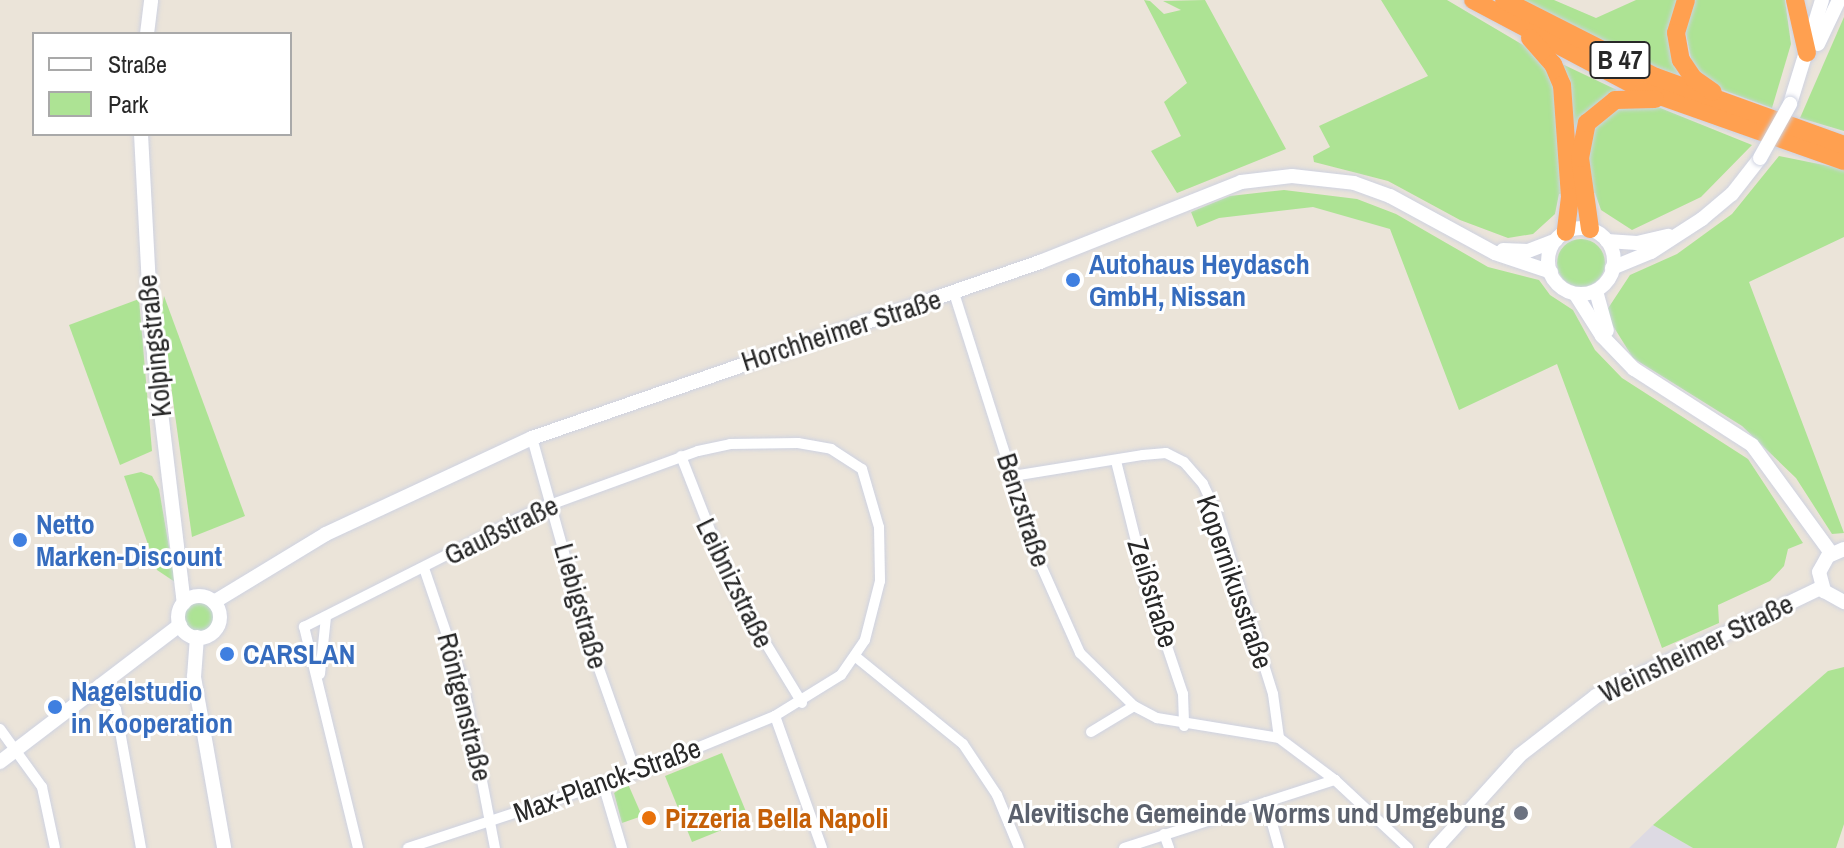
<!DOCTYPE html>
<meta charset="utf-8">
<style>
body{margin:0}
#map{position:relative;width:1844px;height:848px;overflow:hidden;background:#ebe4d9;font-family:"Archivo Narrow",sans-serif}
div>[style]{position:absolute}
.industrial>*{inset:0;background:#dddae3}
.green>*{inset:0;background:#ade394}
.round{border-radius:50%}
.roads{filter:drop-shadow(0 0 2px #ced2e1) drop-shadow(0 0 2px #ced2e1)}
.street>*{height:10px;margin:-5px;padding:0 5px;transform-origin:5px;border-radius:5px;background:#fff}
.secondary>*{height:14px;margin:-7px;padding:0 7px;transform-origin:7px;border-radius:7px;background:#fff}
.secondary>.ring{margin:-7px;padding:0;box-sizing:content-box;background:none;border:14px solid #fff;border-radius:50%}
.highway>*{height:18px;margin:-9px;padding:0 9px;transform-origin:9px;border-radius:9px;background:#ffa050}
.bridges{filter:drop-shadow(0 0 2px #ced2e1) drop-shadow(0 0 2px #ced2e1)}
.secondary-bridge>*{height:14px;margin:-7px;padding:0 7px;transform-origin:7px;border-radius:7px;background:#fff}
.dots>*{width:22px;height:22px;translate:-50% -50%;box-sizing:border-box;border:4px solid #fff;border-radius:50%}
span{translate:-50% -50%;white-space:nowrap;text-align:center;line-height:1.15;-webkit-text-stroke:6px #fff;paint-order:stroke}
.shield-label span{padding:2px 6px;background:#fff;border:2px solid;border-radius:6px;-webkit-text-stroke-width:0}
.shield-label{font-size:26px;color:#282828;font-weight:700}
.shop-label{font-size:28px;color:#366cbe;font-weight:700}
.left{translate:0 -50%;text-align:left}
.street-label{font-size:28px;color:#282828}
.worship-label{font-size:28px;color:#5b616d;font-weight:700}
.right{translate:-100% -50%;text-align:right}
.food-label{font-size:28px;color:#c56008;font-weight:700}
.legend{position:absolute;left:32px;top:32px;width:260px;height:104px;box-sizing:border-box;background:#fff;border:2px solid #a9a9a9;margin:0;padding:10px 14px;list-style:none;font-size:24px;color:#282828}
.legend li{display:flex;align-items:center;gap:16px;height:40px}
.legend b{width:40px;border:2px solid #a9a9a9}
</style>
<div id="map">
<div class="industrial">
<div style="clip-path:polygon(1653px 825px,1693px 848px,1629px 848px)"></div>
</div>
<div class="green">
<div style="clip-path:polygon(1144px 0,1150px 1px,1164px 14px,1181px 10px,1163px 1px,1205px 0,1286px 149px,1177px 193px,1151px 151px,1181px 136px,1164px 102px,1187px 83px)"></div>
<div style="clip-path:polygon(1381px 0,1447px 0,1533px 51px,1554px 79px,1566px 194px,1559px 194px,1555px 214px,1533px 234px,1508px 238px,1460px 220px,1388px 181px,1314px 162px,1313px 156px,1330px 147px,1319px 126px,1428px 76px)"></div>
<div style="clip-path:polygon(1520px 0,1554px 0,1596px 18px,1636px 0,1680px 0,1690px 84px)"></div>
<div style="clip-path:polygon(1695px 0,1785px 0,1791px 44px,1772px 108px,1709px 85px,1694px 73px,1685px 29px)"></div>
<div style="clip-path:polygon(1844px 17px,1844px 131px,1800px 118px)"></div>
<div style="clip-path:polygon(1560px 63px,1617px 90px,1590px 110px,1576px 144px)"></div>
<div style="clip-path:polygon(1653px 105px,1752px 145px,1701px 197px,1632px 230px,1601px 210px,1595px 193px,1589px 193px,1586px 138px,1609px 108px)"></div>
<div style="clip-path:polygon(1779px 156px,1844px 169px,1844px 237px,1749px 282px,1844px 533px,1832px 534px,1796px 478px,1742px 426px,1633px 358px,1605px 313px,1630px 275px,1677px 254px,1732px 214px)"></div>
<div style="clip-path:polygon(1284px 190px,1357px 199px,1396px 214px,1488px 267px,1539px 280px,1550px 295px,1573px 310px,1595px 350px,1622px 378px,1748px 459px,1803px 543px,1788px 549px,1784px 566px,1770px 581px,1718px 605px,1719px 623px,1662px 648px,1557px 364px,1459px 410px,1390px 229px,1313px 207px,1219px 218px,1197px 227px,1191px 212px,1230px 196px)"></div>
<div class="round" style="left:1557px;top:239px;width:48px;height:48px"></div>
<div style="clip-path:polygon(164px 296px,245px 516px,192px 537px,161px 314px)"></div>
<div style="clip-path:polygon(139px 299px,152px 451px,120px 465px,69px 325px)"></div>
<div style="clip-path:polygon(141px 472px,152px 476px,159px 489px,175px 582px,157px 570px,124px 476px)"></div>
<div class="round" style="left:184px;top:602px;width:30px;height:30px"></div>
<div style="clip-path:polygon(1844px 667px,1844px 824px,1836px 848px,1693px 848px,1653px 825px,1828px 671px)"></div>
<div style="clip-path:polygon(722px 753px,749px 819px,692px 842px,665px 776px)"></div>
<div style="clip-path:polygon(628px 784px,642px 816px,622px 823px,614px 793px)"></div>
</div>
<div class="roads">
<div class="street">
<div style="left:954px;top:293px;width:281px;rotate:72.4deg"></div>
<div style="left:1039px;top:561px;width:101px;rotate:66deg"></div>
<div style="left:1080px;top:653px;width:76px;rotate:44.5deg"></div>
<div style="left:1134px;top:706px;width:26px;rotate:28deg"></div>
<div style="left:1157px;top:718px;width:124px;rotate:9.3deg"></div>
<div style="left:1279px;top:738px;width:70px;rotate:36.9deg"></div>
<div style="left:1335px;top:780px;width:100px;rotate:43deg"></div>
<div style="left:532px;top:438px;width:201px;rotate:74.4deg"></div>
<div style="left:586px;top:632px;width:150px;rotate:70.5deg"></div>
<div style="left:681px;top:456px;width:145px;rotate:68.6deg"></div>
<div style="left:734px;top:591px;width:131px;rotate:58.7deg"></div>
<div style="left:1116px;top:461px;width:136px;rotate:76deg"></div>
<div style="left:1149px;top:593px;width:107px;rotate:71.4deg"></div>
<div style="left:1183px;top:694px;width:32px;rotate:88deg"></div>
<div style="left:1013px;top:476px;width:132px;rotate:-9.2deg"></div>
<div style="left:1143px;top:455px;width:23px;rotate:-5deg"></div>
<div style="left:1166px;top:453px;width:20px;rotate:27deg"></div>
<div style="left:1184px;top:462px;width:29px;rotate:49deg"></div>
<div style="left:1203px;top:484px;width:31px;rotate:65deg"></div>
<div style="left:1216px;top:512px;width:191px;rotate:72.6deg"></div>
<div style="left:1273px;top:694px;width:44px;rotate:82.2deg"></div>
<div style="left:424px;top:568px;width:120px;rotate:71.1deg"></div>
<div style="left:463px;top:682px;width:169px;rotate:79.1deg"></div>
<div style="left:856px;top:657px;width:138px;rotate:39.1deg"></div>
<div style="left:963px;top:744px;width:61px;rotate:56.3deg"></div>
<div style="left:997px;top:795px;width:57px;rotate:67.5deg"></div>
<div style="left:320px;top:674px;width:57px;rotate:-84deg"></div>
<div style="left:99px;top:684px;width:30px;rotate:56deg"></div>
<div style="left:116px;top:709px;width:141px;rotate:79.8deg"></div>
<div style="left:775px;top:716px;width:140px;rotate:70.4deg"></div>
<div style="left:0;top:729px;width:72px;rotate:54.1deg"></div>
<div style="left:42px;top:787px;width:62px;rotate:78deg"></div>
<div style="left:1091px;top:732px;width:50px;rotate:-31.2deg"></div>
<div style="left:603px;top:784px;width:67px;rotate:73.5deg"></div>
<div style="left:1266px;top:802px;width:48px;rotate:74.2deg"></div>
<div style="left:1164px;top:834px;width:15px;rotate:70deg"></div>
<div style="left:358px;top:848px;width:228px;rotate:-103.7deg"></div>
<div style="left:304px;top:627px;width:260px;rotate:-26.8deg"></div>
<div style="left:536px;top:510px;width:172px;rotate:-20deg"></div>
<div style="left:698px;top:451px;width:33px;rotate:-12deg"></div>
<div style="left:730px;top:444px;width:68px;rotate:-0.8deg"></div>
<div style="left:798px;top:443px;width:34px;rotate:10deg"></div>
<div style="left:831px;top:449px;width:37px;rotate:33deg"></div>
<div style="left:862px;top:469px;width:60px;rotate:73.7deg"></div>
<div style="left:879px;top:527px;width:54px;rotate:88.9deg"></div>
<div style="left:880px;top:581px;width:61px;rotate:104.3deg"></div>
<div style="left:865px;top:640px;width:42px;rotate:124.4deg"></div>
<div style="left:841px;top:675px;width:78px;rotate:148.2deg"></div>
<div style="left:775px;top:716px;width:150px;rotate:157.7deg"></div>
<div style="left:636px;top:773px;width:240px;rotate:161.8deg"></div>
<div style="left:1124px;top:848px;width:222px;rotate:-17.9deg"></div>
</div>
<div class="secondary">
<div style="left:147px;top:34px;width:34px;rotate:-83deg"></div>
<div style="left:1818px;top:44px;width:47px;rotate:-64.5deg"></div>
<div style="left:1790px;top:104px;width:109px;rotate:-72.9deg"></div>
<div style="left:141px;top:134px;width:194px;rotate:87deg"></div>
<div style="left:151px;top:328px;width:277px;rotate:83.2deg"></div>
<div class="ring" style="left:1548px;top:228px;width:52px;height:52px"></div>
<div style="left:1607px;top:241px;width:30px;rotate:4deg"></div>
<div style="left:1637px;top:243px;width:32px;rotate:-13deg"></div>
<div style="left:1503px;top:250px;width:25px;rotate:2deg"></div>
<div style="left:1528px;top:251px;width:30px;rotate:-21deg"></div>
<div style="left:1612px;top:268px;width:42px;rotate:-22.3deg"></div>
<div style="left:1651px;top:252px;width:61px;rotate:-32.9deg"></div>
<div style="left:1702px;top:219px;width:39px;rotate:-40deg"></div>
<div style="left:1732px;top:194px;width:46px;rotate:-52.1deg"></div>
<div style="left:1596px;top:291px;width:41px;rotate:74.6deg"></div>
<div style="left:1576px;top:295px;width:49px;rotate:57.6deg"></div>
<div style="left:1602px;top:336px;width:46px;rotate:45.9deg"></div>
<div style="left:1634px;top:369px;width:140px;rotate:32.8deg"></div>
<div style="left:1752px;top:445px;width:134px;rotate:53.8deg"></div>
<div style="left:1844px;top:549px;width:17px;rotate:156deg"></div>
<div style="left:1828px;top:556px;width:18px;rotate:119deg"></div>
<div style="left:1819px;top:572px;width:20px;rotate:75deg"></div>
<div style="left:1824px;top:591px;width:23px;rotate:29deg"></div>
<div class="ring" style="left:178px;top:596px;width:28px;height:28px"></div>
<div style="left:214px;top:602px;width:131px;rotate:-31.3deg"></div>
<div style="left:326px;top:534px;width:227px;rotate:-25deg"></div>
<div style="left:532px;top:438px;width:538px;rotate:-19.11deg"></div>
<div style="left:1040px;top:262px;width:216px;rotate:-21.7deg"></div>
<div style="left:1241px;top:182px;width:51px;rotate:-6.7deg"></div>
<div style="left:1292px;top:176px;width:62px;rotate:6.4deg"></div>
<div style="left:1354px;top:183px;width:38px;rotate:20deg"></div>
<div style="left:1390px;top:196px;width:119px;rotate:28.5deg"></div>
<div style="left:1495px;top:253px;width:59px;rotate:18.7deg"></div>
<div style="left:197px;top:637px;width:40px;rotate:94.3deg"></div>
<div style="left:194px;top:677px;width:174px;rotate:80deg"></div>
<div style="left:0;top:762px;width:226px;rotate:-37.3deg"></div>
<div style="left:1436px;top:848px;width:125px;rotate:-47.9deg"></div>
<div style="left:1520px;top:755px;width:96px;rotate:-37.8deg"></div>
<div style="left:1596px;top:696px;width:251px;rotate:-25.7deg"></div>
</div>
<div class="highway">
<div style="left:1473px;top:0;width:192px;rotate:27.9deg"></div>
<div style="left:1643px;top:90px;width:213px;rotate:19.5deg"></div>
<div style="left:1504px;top:0;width:170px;rotate:26.9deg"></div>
<div style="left:1656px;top:77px;width:200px;rotate:19.9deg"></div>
<div style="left:1686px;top:0;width:34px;rotate:107deg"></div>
<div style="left:1676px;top:33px;width:27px;rotate:80deg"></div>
<div style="left:1681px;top:60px;width:22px;rotate:56deg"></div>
<div style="left:1693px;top:78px;width:24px;rotate:35deg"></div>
<div style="left:1795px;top:0;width:54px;rotate:77.2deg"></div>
<div style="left:1530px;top:38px;width:35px;rotate:49deg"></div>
<div style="left:1553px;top:64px;width:23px;rotate:67deg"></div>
<div style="left:1562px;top:85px;width:112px;rotate:85.9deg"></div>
<div style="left:1570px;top:197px;width:35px;rotate:97deg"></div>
<div style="left:1590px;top:229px;width:72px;rotate:-98deg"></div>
<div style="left:1580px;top:158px;width:36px;rotate:-79deg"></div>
<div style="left:1587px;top:123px;width:36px;rotate:-39deg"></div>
<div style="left:1615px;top:100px;width:40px;rotate:-1.4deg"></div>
</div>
</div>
<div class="bridges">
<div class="secondary-bridge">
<div style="left:1760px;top:158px;width:62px;rotate:-60.9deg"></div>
</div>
</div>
<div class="dots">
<div style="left:1073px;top:280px;background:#3f7fe0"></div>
<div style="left:20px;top:540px;background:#3f7fe0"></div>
<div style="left:227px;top:654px;background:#3f7fe0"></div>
<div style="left:55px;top:707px;background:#3f7fe0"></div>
<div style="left:1521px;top:813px;background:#6b7280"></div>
<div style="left:649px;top:818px;background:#e8710a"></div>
</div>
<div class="shield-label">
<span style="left:1620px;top:60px">B 47</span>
</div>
<div class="shop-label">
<span class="left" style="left:1089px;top:280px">Autohaus Heydasch<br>GmbH, Nissan</span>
<span class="left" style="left:36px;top:540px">Netto<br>Marken-Discount</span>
<span class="left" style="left:243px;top:654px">CARSLAN</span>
<span class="left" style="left:71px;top:707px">Nagelstudio<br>in Kooperation</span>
</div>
<div class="street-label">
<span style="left:841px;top:330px;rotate:-18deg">Horchheimer Straße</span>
<span style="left:154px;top:346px;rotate:-96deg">Kolpingstraße</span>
<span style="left:1024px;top:510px;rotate:72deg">Benzstraße</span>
<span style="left:501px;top:530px;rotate:-26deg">Gaußstraße</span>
<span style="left:1235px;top:582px;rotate:71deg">Kopernikusstraße</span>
<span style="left:735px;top:583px;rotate:64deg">Leibnizstraße</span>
<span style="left:1153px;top:593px;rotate:73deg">Zeißstraße</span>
<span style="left:581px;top:606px;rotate:74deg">Liebigstraße</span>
<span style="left:1696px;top:648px;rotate:-26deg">Weinsheimer Straße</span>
<span style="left:465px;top:707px;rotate:76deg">Röntgenstraße</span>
<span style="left:607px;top:780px;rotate:-20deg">Max-Planck-Straße</span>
</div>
<div class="worship-label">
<span class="right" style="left:1505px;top:813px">Alevitische Gemeinde Worms und Umgebung</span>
</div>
<div class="food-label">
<span class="left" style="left:665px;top:818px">Pizzeria Bella Napoli</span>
</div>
<ul class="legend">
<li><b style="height:10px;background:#fff"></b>Straße</li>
<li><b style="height:22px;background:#ade394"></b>Park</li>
</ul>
</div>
